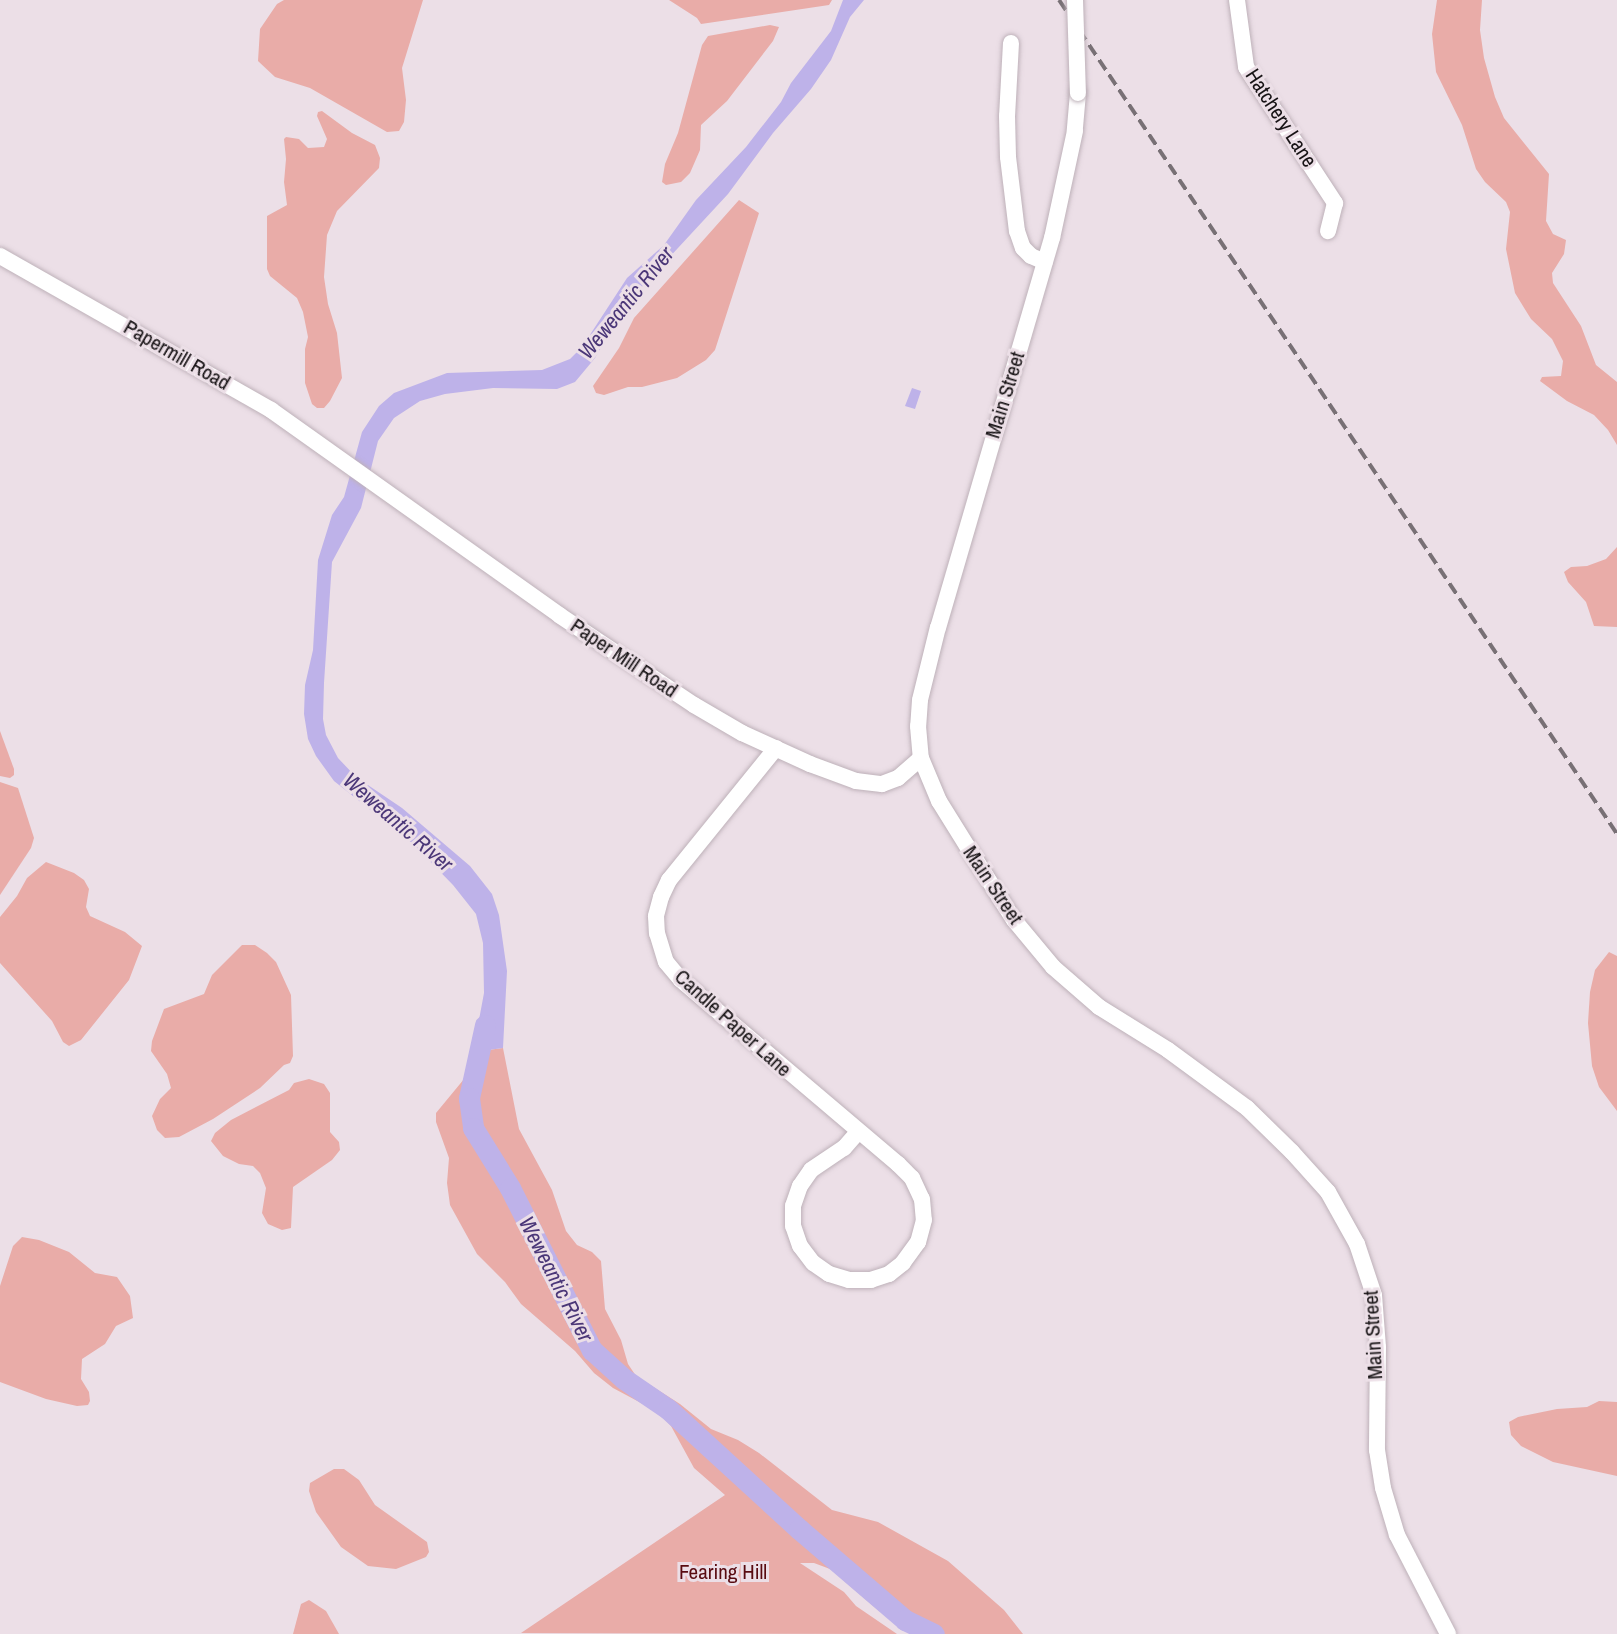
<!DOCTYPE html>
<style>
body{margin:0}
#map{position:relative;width:1617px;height:1634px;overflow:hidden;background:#ecdfe7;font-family:"Archivo Narrow",sans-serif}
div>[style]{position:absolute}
.green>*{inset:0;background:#e9aca8}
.water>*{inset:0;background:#beb2e9}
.river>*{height:21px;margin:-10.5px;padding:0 10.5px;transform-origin:10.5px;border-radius:10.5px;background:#beb2e9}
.roads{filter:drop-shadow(0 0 2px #beb1b9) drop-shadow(0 0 2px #beb1b9)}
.minor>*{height:16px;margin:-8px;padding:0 8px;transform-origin:8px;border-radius:8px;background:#fff}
.rail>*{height:4px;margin-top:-2px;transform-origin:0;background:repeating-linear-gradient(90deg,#787075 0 12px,transparent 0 18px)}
.bridges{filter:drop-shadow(0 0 2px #beb1b9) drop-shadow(0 0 2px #beb1b9)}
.minor-bridge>*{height:16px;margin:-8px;padding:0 8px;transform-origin:8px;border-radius:8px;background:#fff}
span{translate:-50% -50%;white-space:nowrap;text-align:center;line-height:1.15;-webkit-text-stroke:6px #ecdfe7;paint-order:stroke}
.street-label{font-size:21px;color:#171315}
.park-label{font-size:21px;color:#580b11}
.water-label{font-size:22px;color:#4b3778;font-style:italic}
</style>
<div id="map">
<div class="green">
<div style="clip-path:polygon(284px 0,423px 0,402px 68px,406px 100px,404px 122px,399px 131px,387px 132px,310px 88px,275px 77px,258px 61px,260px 29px,277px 4px)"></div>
<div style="clip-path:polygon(669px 0,832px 0,829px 5px,701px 24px,697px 18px)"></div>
<div style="clip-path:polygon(1437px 0,1482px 0,1480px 30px,1484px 58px,1495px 97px,1504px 118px,1549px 174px,1546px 221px,1553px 234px,1566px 240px,1564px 254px,1552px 273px,1553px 283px,1581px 326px,1596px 365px,1617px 382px,1617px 457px,1617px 445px,1608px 430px,1594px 415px,1567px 401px,1540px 381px,1542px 377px,1561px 376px,1563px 361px,1552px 339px,1531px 319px,1515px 293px,1506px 249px,1510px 212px,1506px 202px,1485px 182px,1476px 169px,1462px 125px,1436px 72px,1432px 34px)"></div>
<div style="clip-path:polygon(770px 25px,779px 27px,773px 41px,727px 101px,701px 125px,700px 150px,690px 173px,681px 182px,666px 185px,662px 182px,665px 164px,678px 133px,702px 45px,708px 36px)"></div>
<div style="clip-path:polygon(322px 111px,352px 133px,375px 145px,380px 158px,379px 168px,337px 211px,327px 235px,324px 277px,328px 304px,337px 333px,342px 378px,330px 401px,324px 408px,317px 408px,312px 404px,305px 383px,305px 349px,308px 337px,303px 312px,297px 298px,270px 276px,267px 269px,267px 216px,287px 205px,284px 182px,286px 159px,284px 139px,286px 137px,299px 139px,308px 148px,324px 147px,327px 139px,317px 116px,318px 112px)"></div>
<div style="clip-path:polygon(739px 200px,759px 213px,715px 350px,706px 360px,677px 378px,642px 387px,628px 387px,604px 395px,596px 393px,593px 386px,619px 348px,634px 318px)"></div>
<div style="clip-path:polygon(1617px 547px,1617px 627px,1594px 626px,1586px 602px,1568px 582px,1564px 572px,1571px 567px,1587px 566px,1606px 559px)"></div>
<div style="clip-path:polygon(0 731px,14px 769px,14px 775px,10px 778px,0 776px)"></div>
<div style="clip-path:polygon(0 782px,18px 788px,34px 838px,31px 848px,0 895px)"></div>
<div style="clip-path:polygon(46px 862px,74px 873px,84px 880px,89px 889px,86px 907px,90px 916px,125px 932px,142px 946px,129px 980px,81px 1040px,69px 1046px,63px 1042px,52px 1021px,0 963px,0 917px,17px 896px,27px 878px)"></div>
<div style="clip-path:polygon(242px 945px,255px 945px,267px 953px,276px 962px,291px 995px,293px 1056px,290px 1063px,284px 1065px,260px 1088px,213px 1119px,179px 1137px,165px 1138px,157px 1130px,152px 1116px,160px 1099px,171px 1088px,167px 1074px,151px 1051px,152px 1041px,164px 1009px,204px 994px,212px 975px)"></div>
<div style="clip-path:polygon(1609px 952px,1617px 956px,1617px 1111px,1599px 1087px,1592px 1066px,1588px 1023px,1590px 992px,1595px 970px)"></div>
<div style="clip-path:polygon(503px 1048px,519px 1129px,552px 1190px,566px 1231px,577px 1245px,592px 1252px,601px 1261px,605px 1309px,621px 1340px,628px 1364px,636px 1376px,680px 1404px,711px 1429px,738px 1440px,759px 1453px,832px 1510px,878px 1522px,948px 1561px,1004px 1610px,1023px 1634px,912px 1634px,878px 1610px,842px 1579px,838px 1572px,814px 1563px,800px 1563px,844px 1592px,856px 1606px,897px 1634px,521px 1633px,725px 1495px,694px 1468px,671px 1426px,658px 1412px,613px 1388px,594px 1373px,575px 1351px,521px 1304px,505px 1282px,477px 1254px,450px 1205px,447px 1183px,449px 1158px,436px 1122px,436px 1113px,469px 1073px,473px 1052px)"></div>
<div style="clip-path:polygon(309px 1079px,324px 1084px,330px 1093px,330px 1132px,339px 1142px,340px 1150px,332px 1160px,293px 1187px,291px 1228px,282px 1230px,268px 1224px,262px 1213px,266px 1188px,260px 1173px,253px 1166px,239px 1164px,223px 1156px,211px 1141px,215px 1133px,231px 1120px,289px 1090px,294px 1083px)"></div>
<div style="clip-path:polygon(22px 1237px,39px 1240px,69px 1252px,95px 1273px,117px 1277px,130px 1296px,133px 1318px,116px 1326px,105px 1344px,82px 1359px,81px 1379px,89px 1392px,90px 1401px,88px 1405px,77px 1406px,46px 1399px,0 1382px,0 1286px,13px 1246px)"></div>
<div style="clip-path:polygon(1599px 1401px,1617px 1402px,1617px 1476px,1553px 1462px,1521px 1446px,1511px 1435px,1509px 1422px,1518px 1417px,1557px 1409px,1587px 1407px)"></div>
<div style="clip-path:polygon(334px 1469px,344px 1469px,359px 1480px,375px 1505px,427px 1542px,429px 1552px,426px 1557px,396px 1569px,368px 1566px,341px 1547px,316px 1512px,309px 1491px,310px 1483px)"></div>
<div style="clip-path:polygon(309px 1600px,326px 1611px,339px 1634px,293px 1634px,301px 1604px)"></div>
</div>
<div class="water">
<div style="clip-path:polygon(843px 0,864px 0,850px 17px,831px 60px,811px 89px,773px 133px,728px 194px,628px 302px,595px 358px,575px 382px,557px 389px,493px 388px,445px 394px,420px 401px,394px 418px,378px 441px,361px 508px,332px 562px,324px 683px,323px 719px,326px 735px,338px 758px,356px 777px,402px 808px,470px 866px,492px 894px,499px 915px,507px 971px,503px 1048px,473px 1052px,484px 993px,483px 943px,476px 914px,453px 885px,412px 843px,334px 781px,316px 756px,308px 739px,304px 714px,305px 685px,313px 650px,318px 560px,332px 515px,344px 497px,362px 432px,379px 406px,394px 393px,447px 373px,542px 370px,570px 359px,582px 347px,627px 278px,664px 245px,696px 200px,746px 147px,781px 102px,791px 83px,831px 31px)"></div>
<div style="clip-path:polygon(912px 388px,921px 391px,915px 409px,905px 406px)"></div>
</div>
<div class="river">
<div style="left:485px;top:1025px;width:75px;rotate:102.4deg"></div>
<div style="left:469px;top:1098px;width:30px;rotate:82deg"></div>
<div style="left:473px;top:1128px;width:70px;rotate:58.3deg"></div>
<div style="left:510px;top:1188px;width:182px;rotate:63.2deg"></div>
<div style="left:592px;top:1350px;width:43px;rotate:42.2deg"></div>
<div style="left:624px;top:1379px;width:53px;rotate:34.3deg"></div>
<div style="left:668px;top:1409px;width:178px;rotate:42.5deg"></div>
<div style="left:799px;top:1529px;width:140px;rotate:40.6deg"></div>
<div style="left:905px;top:1620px;width:32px;rotate:26deg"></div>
</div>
<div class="roads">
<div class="minor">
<div style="left:1237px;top:0;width:68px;rotate:82.3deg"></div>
<div style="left:1246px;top:67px;width:163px;rotate:56.8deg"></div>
<div style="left:1335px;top:203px;width:29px;rotate:104deg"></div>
<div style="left:1011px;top:43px;width:73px;rotate:93.1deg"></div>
<div style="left:1007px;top:116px;width:41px;rotate:88.6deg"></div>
<div style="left:1008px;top:157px;width:75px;rotate:83.1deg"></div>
<div style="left:1017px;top:231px;width:18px;rotate:71deg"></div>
<div style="left:1023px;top:248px;width:11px;rotate:45deg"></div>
<div style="left:1031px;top:256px;width:15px;rotate:23deg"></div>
<div style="left:1078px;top:93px;width:38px;rotate:95deg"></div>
<div style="left:1075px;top:131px;width:109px;rotate:102.1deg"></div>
<div style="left:1052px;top:238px;width:405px;rotate:106.3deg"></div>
<div style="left:938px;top:627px;width:75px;rotate:103.9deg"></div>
<div style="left:920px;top:700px;width:26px;rotate:94deg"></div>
<div style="left:918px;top:726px;width:32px;rotate:85deg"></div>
<div style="left:921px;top:758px;width:47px;rotate:67.3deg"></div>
<div style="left:939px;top:801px;width:53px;rotate:58.1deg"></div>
<div style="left:967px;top:846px;width:88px;rotate:57.6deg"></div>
<div style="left:1014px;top:920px;width:61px;rotate:50.3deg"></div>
<div style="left:1053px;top:967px;width:61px;rotate:41deg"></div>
<div style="left:1099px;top:1007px;width:81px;rotate:31.9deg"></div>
<div style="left:1168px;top:1050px;width:98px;rotate:36.3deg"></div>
<div style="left:1247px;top:1108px;width:63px;rotate:44.4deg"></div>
<div style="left:1292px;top:1152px;width:54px;rotate:48deg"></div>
<div style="left:1328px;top:1192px;width:60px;rotate:60.9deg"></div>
<div style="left:1357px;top:1244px;width:54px;rotate:71.6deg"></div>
<div style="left:1374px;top:1295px;width:52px;rotate:85.6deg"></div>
<div style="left:1378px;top:1347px;width:103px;rotate:90.6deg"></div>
<div style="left:1377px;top:1450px;width:38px;rotate:81deg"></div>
<div style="left:1383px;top:1488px;width:49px;rotate:73.4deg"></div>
<div style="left:1397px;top:1535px;width:111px;rotate:62.7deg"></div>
<div style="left:0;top:256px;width:312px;rotate:29.6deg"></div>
<div style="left:271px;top:410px;width:354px;rotate:35.4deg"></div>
<div style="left:559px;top:615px;width:162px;rotate:33.7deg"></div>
<div style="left:694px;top:705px;width:56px;rotate:30.3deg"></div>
<div style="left:742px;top:733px;width:75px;rotate:24.5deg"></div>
<div style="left:810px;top:764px;width:49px;rotate:20.3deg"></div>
<div style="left:856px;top:781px;width:26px;rotate:7deg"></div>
<div style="left:882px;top:784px;width:17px;rotate:-21deg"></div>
<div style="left:898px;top:778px;width:30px;rotate:-41deg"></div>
<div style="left:776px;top:748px;width:170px;rotate:129deg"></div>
<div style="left:669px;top:880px;width:19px;rotate:115deg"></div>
<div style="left:661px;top:897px;width:20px;rotate:105deg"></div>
<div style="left:656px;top:916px;width:17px;rotate:87deg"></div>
<div style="left:657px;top:933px;width:30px;rotate:73deg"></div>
<div style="left:666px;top:962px;width:23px;rotate:50deg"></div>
<div style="left:681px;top:980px;width:285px;rotate:40.3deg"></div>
<div style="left:898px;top:1164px;width:20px;rotate:45deg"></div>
<div style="left:912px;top:1178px;width:23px;rotate:65deg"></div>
<div style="left:922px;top:1199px;width:21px;rotate:85deg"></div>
<div style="left:924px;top:1220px;width:23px;rotate:105deg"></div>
<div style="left:918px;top:1242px;width:26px;rotate:126deg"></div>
<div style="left:903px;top:1263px;width:18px;rotate:142deg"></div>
<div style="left:889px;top:1274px;width:19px;rotate:162deg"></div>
<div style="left:871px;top:1280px;width:22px;rotate:180deg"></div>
<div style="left:849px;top:1280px;width:21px;rotate:-163deg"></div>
<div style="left:829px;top:1274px;width:19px;rotate:-145deg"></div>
<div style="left:813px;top:1263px;width:21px;rotate:-127deg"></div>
<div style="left:800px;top:1246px;width:21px;rotate:-109deg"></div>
<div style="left:793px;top:1226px;width:20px;rotate:-90deg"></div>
<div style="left:793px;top:1206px;width:21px;rotate:-71deg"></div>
<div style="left:800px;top:1186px;width:19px;rotate:-55deg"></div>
<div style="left:811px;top:1170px;width:40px;rotate:-34deg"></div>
<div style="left:844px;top:1148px;width:21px;rotate:-49deg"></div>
</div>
</div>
<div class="rail">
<div style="left:1059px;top:0;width:1003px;rotate:56.21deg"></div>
</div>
<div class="bridges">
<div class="minor-bridge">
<div style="left:1075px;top:0;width:93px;rotate:88.2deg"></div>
</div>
</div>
<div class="street-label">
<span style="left:1281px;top:118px;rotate:57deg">Hatchery Lane</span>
<span style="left:177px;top:355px;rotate:30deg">Papermill Road</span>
<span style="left:1005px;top:395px;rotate:-73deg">Main Street</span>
<span style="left:624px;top:658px;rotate:34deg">Paper Mill Road</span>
<span style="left:993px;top:885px;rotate:56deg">Main Street</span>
<span style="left:733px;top:1023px;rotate:42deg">Candle Paper Lane</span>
<span style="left:1373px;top:1335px;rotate:-93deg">Main Street</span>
</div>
<div class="park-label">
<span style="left:723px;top:1572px">Fearing Hill</span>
</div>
<div class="water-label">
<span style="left:626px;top:303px;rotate:-51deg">Weweantic River</span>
<span style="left:398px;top:822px;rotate:41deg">Weweantic River</span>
<span style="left:556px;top:1279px;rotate:63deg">Weweantic River</span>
</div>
</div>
